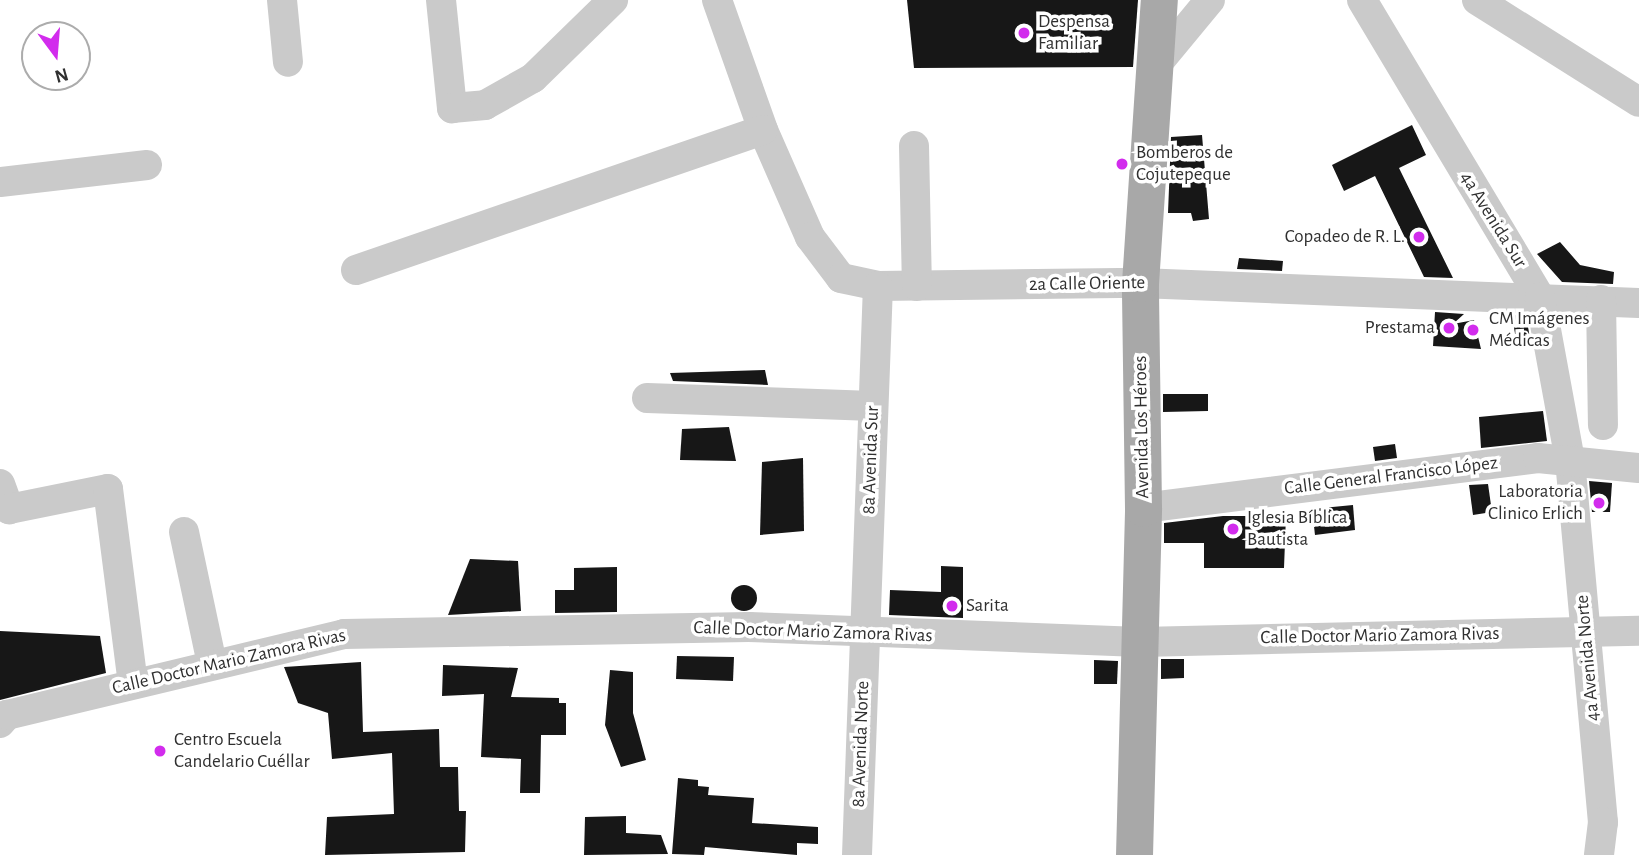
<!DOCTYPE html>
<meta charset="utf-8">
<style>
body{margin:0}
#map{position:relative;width:1639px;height:855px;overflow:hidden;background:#fff;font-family:"Alegreya Sans",sans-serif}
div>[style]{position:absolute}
.building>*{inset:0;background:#171717}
.round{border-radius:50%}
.minor>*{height:30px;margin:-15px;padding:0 15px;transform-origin:15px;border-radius:15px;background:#cacaca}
.major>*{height:37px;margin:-18.5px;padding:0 18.5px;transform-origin:18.5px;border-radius:18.5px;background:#a8a8a8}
.dots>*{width:19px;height:19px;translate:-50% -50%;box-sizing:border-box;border:4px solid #fff;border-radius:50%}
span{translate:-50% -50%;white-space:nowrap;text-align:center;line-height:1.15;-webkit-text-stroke:7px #fff;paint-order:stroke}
.poi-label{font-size:19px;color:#303030}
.left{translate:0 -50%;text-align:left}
.right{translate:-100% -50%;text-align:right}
.street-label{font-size:19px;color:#303030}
.north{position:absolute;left:21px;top:21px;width:70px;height:70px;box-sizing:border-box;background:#fff;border:2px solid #acacac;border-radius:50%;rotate:164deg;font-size:19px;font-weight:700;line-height:28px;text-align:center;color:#303030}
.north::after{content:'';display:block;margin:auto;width:24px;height:32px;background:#d22ced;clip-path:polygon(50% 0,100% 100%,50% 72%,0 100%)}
</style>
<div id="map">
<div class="building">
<div style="clip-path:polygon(907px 0,1138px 0,1133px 67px,914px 68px)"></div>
<div style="clip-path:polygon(1412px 125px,1426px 155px,1399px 168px,1453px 278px,1424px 277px,1375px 176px,1344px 191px,1332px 165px)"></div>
<div style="clip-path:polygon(1202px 135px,1209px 219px,1193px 221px,1191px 213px,1168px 213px,1171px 137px)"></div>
<div style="clip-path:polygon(1560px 242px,1580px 265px,1614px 272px,1613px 284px,1562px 282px,1537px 254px)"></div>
<div style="clip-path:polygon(1239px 258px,1283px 261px,1282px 271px,1237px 269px)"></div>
<div style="clip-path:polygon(1435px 312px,1464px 314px,1453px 324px,1474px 320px,1481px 349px,1433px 346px)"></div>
<div style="clip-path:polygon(1512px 315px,1526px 316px,1530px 338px,1516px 340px)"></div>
<div style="clip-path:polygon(765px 370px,768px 385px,673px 381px,670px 373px)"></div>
<div style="clip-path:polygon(1163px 394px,1208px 394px,1208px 411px,1163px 412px)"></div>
<div style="clip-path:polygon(1543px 411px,1547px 441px,1481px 448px,1479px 417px)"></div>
<div style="clip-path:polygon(729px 427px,736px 461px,680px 460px,682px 429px)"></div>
<div style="clip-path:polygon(1395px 444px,1397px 458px,1375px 461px,1373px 447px)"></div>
<div style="clip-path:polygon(803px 458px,804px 531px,760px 535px,762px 462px)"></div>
<div style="clip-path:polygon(1589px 481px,1612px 483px,1610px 512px,1592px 512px)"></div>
<div style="clip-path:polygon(1488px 484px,1492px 512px,1473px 515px,1469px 485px)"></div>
<div style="clip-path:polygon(1353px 505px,1355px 530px,1315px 535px,1312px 509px)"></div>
<div style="clip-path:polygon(1223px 516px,1286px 516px,1284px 568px,1204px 568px,1204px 543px,1164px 543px,1164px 523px)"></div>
<div style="clip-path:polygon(470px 559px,518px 561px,521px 611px,448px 615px)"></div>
<div style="clip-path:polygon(941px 566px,963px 567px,963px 618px,889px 615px,890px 590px,941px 592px)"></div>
<div style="clip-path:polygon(617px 567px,617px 612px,555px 613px,555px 590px,574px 590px,574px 568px)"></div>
<div class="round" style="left:731px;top:585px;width:26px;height:26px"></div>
<div style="clip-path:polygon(0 631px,100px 636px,106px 673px,0 700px)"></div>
<div style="clip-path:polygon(677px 656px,734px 657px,733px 681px,676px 679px)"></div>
<div style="clip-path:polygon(1161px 659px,1184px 659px,1184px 678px,1161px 679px)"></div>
<div style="clip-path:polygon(1094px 660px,1118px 661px,1117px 684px,1094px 684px)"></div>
<div style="clip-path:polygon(361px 662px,363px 732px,439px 729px,440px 767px,458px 767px,459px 811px,466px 811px,465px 852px,325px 855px,327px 817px,394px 814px,392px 753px,332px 759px,328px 713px,298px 703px,284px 667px)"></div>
<div style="clip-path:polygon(443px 665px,518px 668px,511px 697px,559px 698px,559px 703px,566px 703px,566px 735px,541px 735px,540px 793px,520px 793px,521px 759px,481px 757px,484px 694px,442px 696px)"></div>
<div style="clip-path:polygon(610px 670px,633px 672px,633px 713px,646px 760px,621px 767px,605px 725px)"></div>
<div style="clip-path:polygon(678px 778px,698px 780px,698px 786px,709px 787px,708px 795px,754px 798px,752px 823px,818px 827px,818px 844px,797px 843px,797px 855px,705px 847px,704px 855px,672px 854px)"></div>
<div style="clip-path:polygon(626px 816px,626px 833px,661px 835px,668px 854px,584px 855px,585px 817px)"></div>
</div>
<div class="minor">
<div style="left:282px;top:0;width:62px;rotate:84.5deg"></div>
<div style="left:441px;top:0;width:109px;rotate:84.2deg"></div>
<div style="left:452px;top:108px;width:33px;rotate:-5deg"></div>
<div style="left:485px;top:105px;width:55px;rotate:-29.4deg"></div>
<div style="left:533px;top:78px;width:112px;rotate:-44.3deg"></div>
<div style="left:717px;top:0;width:138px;rotate:70.5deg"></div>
<div style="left:763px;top:130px;width:117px;rotate:66.3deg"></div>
<div style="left:810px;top:237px;width:51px;rotate:52.9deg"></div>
<div style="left:841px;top:278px;width:38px;rotate:12deg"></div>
<div style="left:878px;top:286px;width:262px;rotate:-0.7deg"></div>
<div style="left:1140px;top:283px;width:499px;rotate:2.3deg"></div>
<div style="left:1362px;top:0;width:346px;rotate:59.1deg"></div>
<div style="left:1540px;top:297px;width:166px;rotate:79.6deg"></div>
<div style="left:1570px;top:460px;width:364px;rotate:84.8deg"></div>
<div style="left:1603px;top:822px;width:33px;rotate:97deg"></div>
<div style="left:1477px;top:0;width:191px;rotate:32.2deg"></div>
<div style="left:1157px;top:64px;width:83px;rotate:-50.4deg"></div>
<div style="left:914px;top:146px;width:140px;rotate:88.8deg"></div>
<div style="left:0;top:182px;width:148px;rotate:-6.6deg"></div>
<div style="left:356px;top:270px;width:430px;rotate:-19deg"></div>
<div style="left:1601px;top:300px;width:125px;rotate:89.1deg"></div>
<div style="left:647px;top:398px;width:226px;rotate:2deg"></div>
<div style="left:0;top:484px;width:27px;rotate:70deg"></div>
<div style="left:9px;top:509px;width:101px;rotate:-11.4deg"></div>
<div style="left:108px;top:489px;width:196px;rotate:82.7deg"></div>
<div style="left:1143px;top:508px;width:398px;rotate:-7.2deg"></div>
<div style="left:1538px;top:458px;width:101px;rotate:5.7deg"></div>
<div style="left:184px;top:532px;width:135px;rotate:78deg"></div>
<div style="left:0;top:723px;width:11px;rotate:-49deg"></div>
<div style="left:7px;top:715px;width:347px;rotate:-13.5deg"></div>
<div style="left:344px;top:634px;width:405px;rotate:-1deg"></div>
<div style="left:749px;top:627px;width:391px;rotate:2.2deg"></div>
<div style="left:1140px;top:642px;width:499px;rotate:-1.3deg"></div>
<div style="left:857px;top:855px;width:569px;rotate:-87.89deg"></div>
</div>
<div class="major">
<div style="left:1134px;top:855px;width:347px;rotate:-88.5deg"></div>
<div style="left:1143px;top:508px;width:225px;rotate:-90.8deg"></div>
<div style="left:1140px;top:283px;width:284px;rotate:-86.2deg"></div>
</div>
<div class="dots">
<div style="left:1024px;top:33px;background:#d22ced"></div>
<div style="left:1122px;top:164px;background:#d22ced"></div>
<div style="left:1419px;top:237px;background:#d22ced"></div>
<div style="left:1449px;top:328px;background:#d22ced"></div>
<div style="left:1473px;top:330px;background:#d22ced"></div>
<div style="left:1599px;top:503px;background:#d22ced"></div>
<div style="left:1233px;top:529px;background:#d22ced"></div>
<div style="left:952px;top:606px;background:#d22ced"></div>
<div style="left:160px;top:751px;background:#d22ced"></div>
</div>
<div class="poi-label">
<span class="left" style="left:1038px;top:33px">Despensa<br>Familiar</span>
<span class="left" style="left:1136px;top:164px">Bomberos de<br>Cojutepeque</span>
<span class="right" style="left:1405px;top:237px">Copadeo de R. L.</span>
<span class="left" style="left:1489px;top:330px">CM Imágenes<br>Médicas</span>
<span class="right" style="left:1435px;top:328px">Prestama</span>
<span class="right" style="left:1583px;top:503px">Laboratoria<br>Clinico Erlich</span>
<span class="left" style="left:1247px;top:529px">Iglesia Bíblica<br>Bautista</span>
<span class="left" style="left:966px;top:606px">Sarita</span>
<span class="left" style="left:174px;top:751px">Centro Escuela<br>Candelario Cuéllar</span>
</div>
<div class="street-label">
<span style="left:1493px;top:220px;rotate:58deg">4a Avenida Sur</span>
<span style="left:1087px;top:284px;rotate:-1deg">2a Calle Oriente</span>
<span style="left:1142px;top:427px;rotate:-91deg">Avenida Los Héroes</span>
<span style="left:871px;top:460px;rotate:-88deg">8a Avenida Sur</span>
<span style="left:1391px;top:476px;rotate:-7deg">Calle General Francisco López</span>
<span style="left:813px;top:632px;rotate:2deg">Calle Doctor Mario Zamora Rivas</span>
<span style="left:1380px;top:636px;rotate:-1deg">Calle Doctor Mario Zamora Rivas</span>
<span style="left:1588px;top:658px;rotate:-95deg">4a Avenida Norte</span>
<span style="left:229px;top:662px;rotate:-13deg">Calle Doctor Mario Zamora Rivas</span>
<span style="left:861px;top:744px;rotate:-88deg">8a Avenida Norte</span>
</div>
<div class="north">N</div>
</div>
